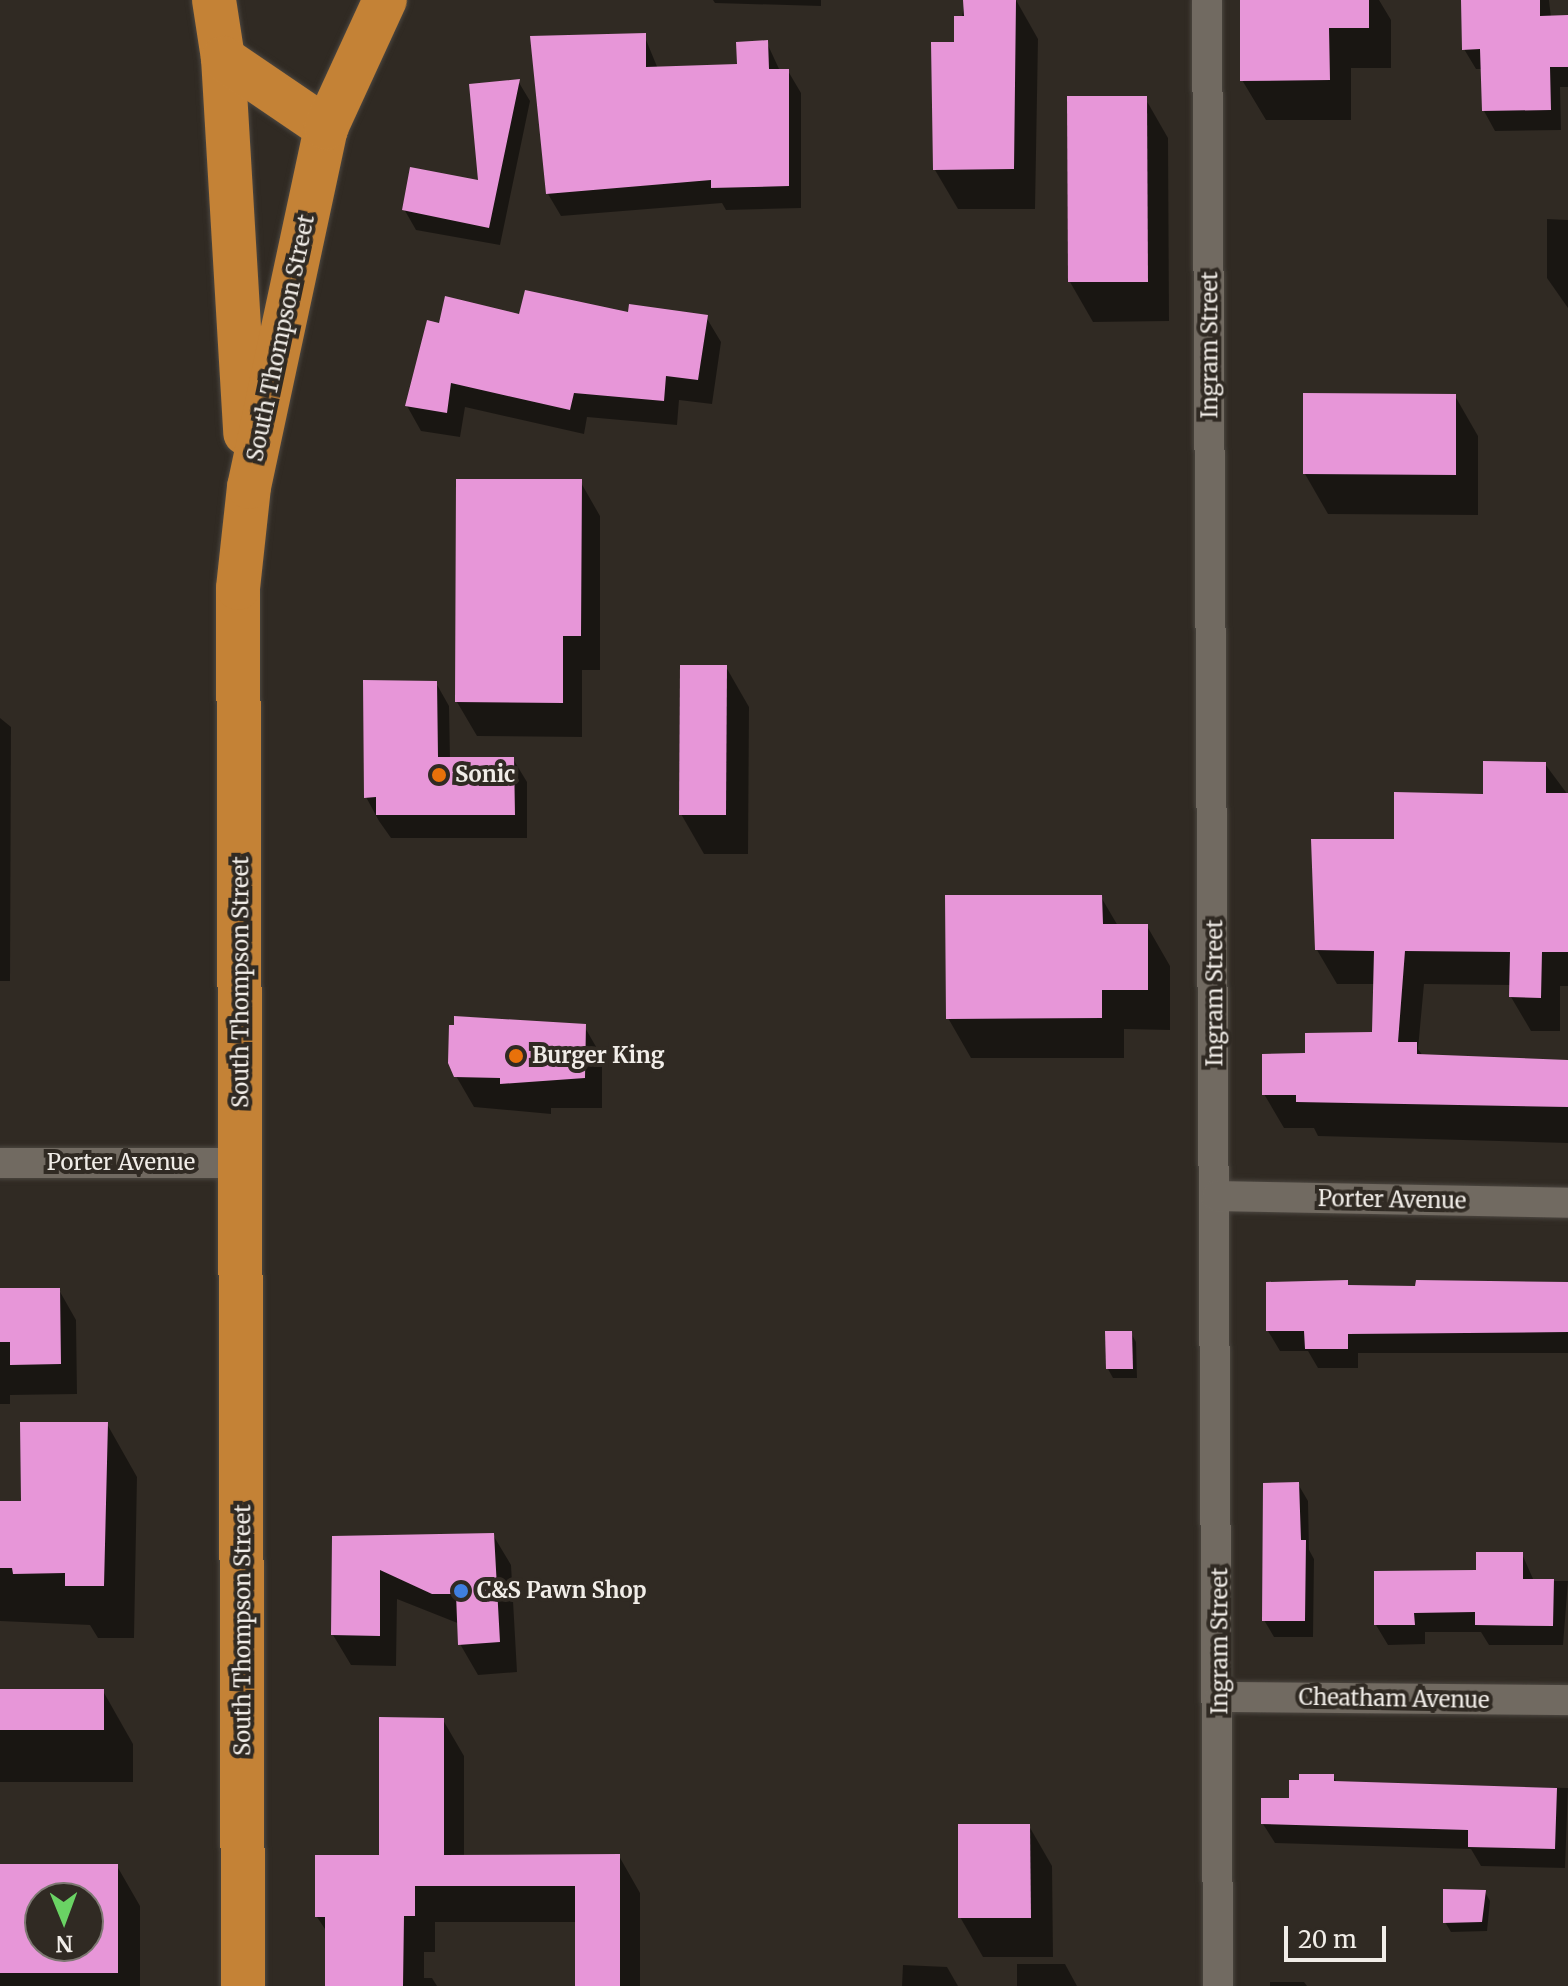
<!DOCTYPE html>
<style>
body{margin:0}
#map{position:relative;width:1568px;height:1986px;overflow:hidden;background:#302a23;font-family:Merriweather,serif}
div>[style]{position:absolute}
.shadow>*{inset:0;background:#0007}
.building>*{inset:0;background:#e796d8}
.roads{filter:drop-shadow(0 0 2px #4c4741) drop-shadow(0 0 2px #4c4741)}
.street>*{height:30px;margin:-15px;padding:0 15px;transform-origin:15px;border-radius:15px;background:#716a61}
.highway>*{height:44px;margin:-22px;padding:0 22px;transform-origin:22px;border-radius:22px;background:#c48236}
.dots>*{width:22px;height:22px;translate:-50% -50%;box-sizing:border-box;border:4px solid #302a23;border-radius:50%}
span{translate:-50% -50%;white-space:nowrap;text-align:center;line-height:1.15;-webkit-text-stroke:8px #302a23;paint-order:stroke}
.street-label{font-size:22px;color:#f1ede8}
.poi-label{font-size:22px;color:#f1ede8;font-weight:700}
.left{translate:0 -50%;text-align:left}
.north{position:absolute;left:24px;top:1882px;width:80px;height:80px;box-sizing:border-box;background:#302a23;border:2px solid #7d7872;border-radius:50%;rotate:179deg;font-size:22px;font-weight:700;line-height:32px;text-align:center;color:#f1ede8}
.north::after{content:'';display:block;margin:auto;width:28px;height:36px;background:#6ad364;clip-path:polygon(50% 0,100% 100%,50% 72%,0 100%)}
.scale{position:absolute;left:1284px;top:1926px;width:102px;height:36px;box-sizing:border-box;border:4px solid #f1ede8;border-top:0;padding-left:10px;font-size:24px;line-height:28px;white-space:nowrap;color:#f1ede8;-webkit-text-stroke:6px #302a23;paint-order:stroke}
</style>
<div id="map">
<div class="shadow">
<div style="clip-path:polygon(713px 0,821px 0,821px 6px,715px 3px)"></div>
<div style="clip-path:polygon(965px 0,1016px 0,1038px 39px,1035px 209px,958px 209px,935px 170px)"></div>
<div style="clip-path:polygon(1242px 0,1379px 0,1391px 20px,1391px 68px,1351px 68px,1351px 120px,1266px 120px,1242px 80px)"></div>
<div style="clip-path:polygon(1463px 0,1549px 0,1551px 18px,1568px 17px,1568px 87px,1560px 87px,1561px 130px,1495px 131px,1484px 111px,1483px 69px,1476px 69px,1464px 49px)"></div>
<div style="clip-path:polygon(644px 35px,658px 69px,739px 66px,767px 43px,780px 71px,788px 71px,801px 93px,801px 208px,726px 210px,722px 203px,561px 216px,548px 194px)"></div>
<div style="clip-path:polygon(518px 81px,530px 101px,500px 245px,416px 230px,404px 209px,480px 183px)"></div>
<div style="clip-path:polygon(1145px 98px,1168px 138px,1169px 321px,1093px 322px,1070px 282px)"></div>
<div style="clip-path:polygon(1547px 219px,1568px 220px,1568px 308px,1547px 278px)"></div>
<div style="clip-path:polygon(630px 314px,706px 317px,721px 342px,712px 404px,679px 400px,677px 425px,587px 417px,584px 434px,465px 407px,460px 437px,421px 431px,407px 406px,440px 325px,521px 316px)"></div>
<div style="clip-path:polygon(1455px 396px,1478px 436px,1478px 515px,1328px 514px,1305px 474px)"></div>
<div style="clip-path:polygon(580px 481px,600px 516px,600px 670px,582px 670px,582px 737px,477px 736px,457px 702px)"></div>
<div style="clip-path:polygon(726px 667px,749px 707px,748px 854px,704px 854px,681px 814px)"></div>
<div style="clip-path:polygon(436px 683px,449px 706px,450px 759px,513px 759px,527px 782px,527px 838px,391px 838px,379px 821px,366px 797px)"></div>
<div style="clip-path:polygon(0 718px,11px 727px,10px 981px,0 981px)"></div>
<div style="clip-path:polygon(1545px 764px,1568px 795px,1568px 986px,1560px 986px,1560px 1031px,1531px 1031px,1511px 997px,1511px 985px,1424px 984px,1418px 1049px,1423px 1056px,1568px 1061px,1568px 1143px,1318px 1136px,1314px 1128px,1284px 1128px,1264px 1094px,1307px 1055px,1374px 1034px,1375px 984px,1337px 984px,1317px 950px,1395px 841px)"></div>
<div style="clip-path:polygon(1101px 897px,1118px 926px,1147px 926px,1170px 966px,1170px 1030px,1124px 1029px,1124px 1058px,971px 1058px,948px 1018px)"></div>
<div style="clip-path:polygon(584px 1026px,602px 1057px,602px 1108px,551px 1108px,551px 1114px,474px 1107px,456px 1076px)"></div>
<div style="clip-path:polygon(1568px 1284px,1568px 1353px,1358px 1353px,1358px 1368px,1318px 1368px,1308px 1351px,1280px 1351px,1268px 1331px,1417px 1288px)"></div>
<div style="clip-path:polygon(0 1290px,59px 1290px,76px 1320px,77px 1394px,10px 1395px,10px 1404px,0 1404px)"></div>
<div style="clip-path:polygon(1131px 1333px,1136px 1342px,1137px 1378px,1113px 1378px,1108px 1369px)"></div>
<div style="clip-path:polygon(107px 1424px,137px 1477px,134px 1638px,98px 1638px,90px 1625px,0 1621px,0 1503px,23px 1503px)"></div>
<div style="clip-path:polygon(1298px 1484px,1308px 1501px,1309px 1550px,1314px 1559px,1313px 1637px,1274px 1637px,1264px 1620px)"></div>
<div style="clip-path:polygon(493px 1535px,511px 1565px,517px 1672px,478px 1675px,460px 1644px,460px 1624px,397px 1599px,396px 1666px,351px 1665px,333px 1635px,334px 1538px)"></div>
<div style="clip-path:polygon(1522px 1554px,1534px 1581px,1568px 1581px,1563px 1645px,1489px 1645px,1481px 1632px,1425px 1632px,1425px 1644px,1388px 1645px,1376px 1625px)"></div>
<div style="clip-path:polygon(0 1691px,103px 1691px,133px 1744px,133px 1782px,0 1782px)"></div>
<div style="clip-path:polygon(443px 1720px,464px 1756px,464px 1857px,619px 1856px,640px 1893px,640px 1986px,577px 1986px,577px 1922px,435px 1922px,435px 1952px,424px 1952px,424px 1978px,432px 1978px,437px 1986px,327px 1986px,327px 1932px,317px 1917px,381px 1857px)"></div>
<div style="clip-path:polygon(1333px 1776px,1337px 1783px,1568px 1788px,1565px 1868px,1481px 1866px,1471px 1849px,1275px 1843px,1263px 1824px,1291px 1800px)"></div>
<div style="clip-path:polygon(1029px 1826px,1052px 1866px,1053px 1957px,983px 1957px,960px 1917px)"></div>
<div style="clip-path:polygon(evenodd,0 1866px,117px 1866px,140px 1906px,140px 1986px,0 1986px,0 1866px,40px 1898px,88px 1898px,88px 1946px,40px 1946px,40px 1898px)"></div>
<div style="clip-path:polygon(1485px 1892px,1490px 1901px,1487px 1931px,1451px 1932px,1445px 1922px)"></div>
<div style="clip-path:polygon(1017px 1964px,1065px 1964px,1077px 1986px,1017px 1986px)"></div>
<div style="clip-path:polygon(903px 1965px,947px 1967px,958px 1986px,902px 1986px)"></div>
<div style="clip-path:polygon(1270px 1982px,1304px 1982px,1307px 1986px,1270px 1986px)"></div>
</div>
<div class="building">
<div style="clip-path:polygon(963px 0,1016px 0,1014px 169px,933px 170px,931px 42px,954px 42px,954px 16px,964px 16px)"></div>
<div style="clip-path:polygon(1240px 0,1369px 0,1369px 28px,1329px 28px,1330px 80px,1240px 81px)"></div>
<div style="clip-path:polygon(1461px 0,1540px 0,1540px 16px,1568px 15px,1568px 67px,1550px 67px,1551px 110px,1482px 111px,1480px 49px,1462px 50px)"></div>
<div style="clip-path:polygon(646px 33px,646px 67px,737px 64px,736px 42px,768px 40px,769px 69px,789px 69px,789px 186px,711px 188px,711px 180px,546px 194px,530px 36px)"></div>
<div style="clip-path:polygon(520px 79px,489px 228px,402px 210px,410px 167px,478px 180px,469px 84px)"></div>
<div style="clip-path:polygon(1067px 96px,1147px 96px,1148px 282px,1068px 282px)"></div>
<div style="clip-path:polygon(525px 290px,628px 312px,629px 304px,708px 315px,698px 380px,666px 376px,664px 401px,574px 393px,570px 410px,451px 383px,447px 413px,405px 406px,427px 320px,439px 323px,445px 296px,519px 314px)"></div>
<div style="clip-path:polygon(1303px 393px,1456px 394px,1456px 475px,1303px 474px)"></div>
<div style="clip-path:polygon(456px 479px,582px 479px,581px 636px,563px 636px,563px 703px,455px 702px)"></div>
<div style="clip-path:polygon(680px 665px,727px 665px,726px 815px,679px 815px)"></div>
<div style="clip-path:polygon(363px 680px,437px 681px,438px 757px,514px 757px,515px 815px,376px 815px,376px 797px,364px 798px)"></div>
<div style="clip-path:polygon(1483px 761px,1546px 762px,1546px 793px,1568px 793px,1568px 952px,1542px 952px,1541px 998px,1509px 997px,1510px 952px,1405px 951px,1398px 1042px,1417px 1042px,1417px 1054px,1568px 1060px,1568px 1107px,1296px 1102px,1296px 1095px,1262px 1095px,1262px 1054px,1305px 1053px,1305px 1033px,1372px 1032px,1374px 951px,1315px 950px,1311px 839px,1394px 839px,1394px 792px,1483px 794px)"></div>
<div style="clip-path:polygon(945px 895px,1102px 895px,1103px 924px,1148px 924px,1148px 990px,1102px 990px,1102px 1018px,946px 1019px)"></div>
<div style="clip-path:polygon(454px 1016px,586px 1024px,585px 1078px,500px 1084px,500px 1078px,454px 1077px,448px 1063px,449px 1025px,454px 1025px)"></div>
<div style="clip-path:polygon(1348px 1280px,1348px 1285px,1415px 1286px,1416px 1280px,1568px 1282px,1568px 1332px,1348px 1334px,1348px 1349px,1305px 1349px,1304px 1331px,1266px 1331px,1266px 1282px)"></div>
<div style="clip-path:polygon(0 1288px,60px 1288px,61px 1364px,10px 1365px,10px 1342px,0 1342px)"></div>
<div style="clip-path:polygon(1105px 1331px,1132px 1331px,1133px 1369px,1106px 1369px)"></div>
<div style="clip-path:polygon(20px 1422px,108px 1422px,104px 1586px,65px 1586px,65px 1573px,13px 1574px,12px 1568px,0 1568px,0 1501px,21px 1501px)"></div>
<div style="clip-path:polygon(1299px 1482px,1301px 1540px,1306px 1540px,1305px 1621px,1262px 1621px,1263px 1483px)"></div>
<div style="clip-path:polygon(494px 1533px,500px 1642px,458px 1645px,456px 1594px,432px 1594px,380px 1570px,380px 1636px,331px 1635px,332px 1536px)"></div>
<div style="clip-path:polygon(1476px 1552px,1523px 1552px,1523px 1579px,1554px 1579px,1553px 1626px,1475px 1625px,1475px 1612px,1414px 1613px,1415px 1625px,1374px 1625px,1374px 1571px,1476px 1570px)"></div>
<div style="clip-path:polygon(0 1689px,104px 1689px,104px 1730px,0 1730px)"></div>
<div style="clip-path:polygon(379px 1717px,444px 1718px,444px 1855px,620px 1854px,620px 1986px,575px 1986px,575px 1886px,415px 1886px,415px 1916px,404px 1916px,403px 1986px,325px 1986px,325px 1917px,315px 1917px,315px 1855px,379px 1855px)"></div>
<div style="clip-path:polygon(1299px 1774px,1334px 1774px,1334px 1781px,1557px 1788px,1555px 1849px,1468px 1847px,1468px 1830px,1261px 1824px,1261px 1798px,1289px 1798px,1289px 1780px,1299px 1780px)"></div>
<div style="clip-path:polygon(958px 1824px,1030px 1824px,1031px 1918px,958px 1918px)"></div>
<div style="clip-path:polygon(evenodd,0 1864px,118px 1864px,118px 1973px,0 1973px,0 1864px,40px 1898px,88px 1898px,88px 1946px,40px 1946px,40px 1898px)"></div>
<div style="clip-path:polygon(1443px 1889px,1486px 1890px,1482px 1922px,1443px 1923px)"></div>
</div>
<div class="roads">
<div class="street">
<div style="left:1207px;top:0;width:1986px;rotate:89.68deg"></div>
<div style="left:0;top:1163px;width:243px"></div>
<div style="left:1217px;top:1196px;width:351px;rotate:1.1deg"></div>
<div style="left:1220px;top:1697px;width:348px;rotate:0.5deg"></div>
</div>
<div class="highway">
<div style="left:214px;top:0;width:59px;rotate:81.2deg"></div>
<div style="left:223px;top:58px;width:376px;rotate:86.6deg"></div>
<div style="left:223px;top:58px;width:125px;rotate:34.2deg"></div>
<div style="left:243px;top:1986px;width:1398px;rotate:-90.2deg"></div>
<div style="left:238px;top:588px;width:102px;rotate:-83.8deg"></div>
<div style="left:249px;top:487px;width:367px;rotate:-77.9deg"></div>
<div style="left:326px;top:128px;width:141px;rotate:-65.3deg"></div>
</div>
</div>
<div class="dots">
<div style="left:439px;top:775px;background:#e8710a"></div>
<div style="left:516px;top:1056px;background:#e8710a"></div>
<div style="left:461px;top:1591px;background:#3f7fe0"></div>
</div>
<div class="street-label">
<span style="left:281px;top:338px;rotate:-78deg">South Thompson Street</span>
<span style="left:1210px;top:345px;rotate:-90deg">Ingram Street</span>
<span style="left:241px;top:982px;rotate:-90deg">South Thompson Street</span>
<span style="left:1215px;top:993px;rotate:-90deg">Ingram Street</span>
<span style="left:121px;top:1163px">Porter Avenue</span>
<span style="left:1392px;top:1200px;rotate:1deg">Porter Avenue</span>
<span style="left:243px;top:1630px;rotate:-90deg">South Thompson Street</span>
<span style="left:1220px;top:1641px;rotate:-90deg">Ingram Street</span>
<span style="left:1394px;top:1699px;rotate:1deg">Cheatham Avenue</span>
</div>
<div class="poi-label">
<span class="left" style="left:455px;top:775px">Sonic</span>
<span class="left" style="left:532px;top:1056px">Burger King</span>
<span class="left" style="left:477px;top:1591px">C&amp;S Pawn Shop</span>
</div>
<div class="north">N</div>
<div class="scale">20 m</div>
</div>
